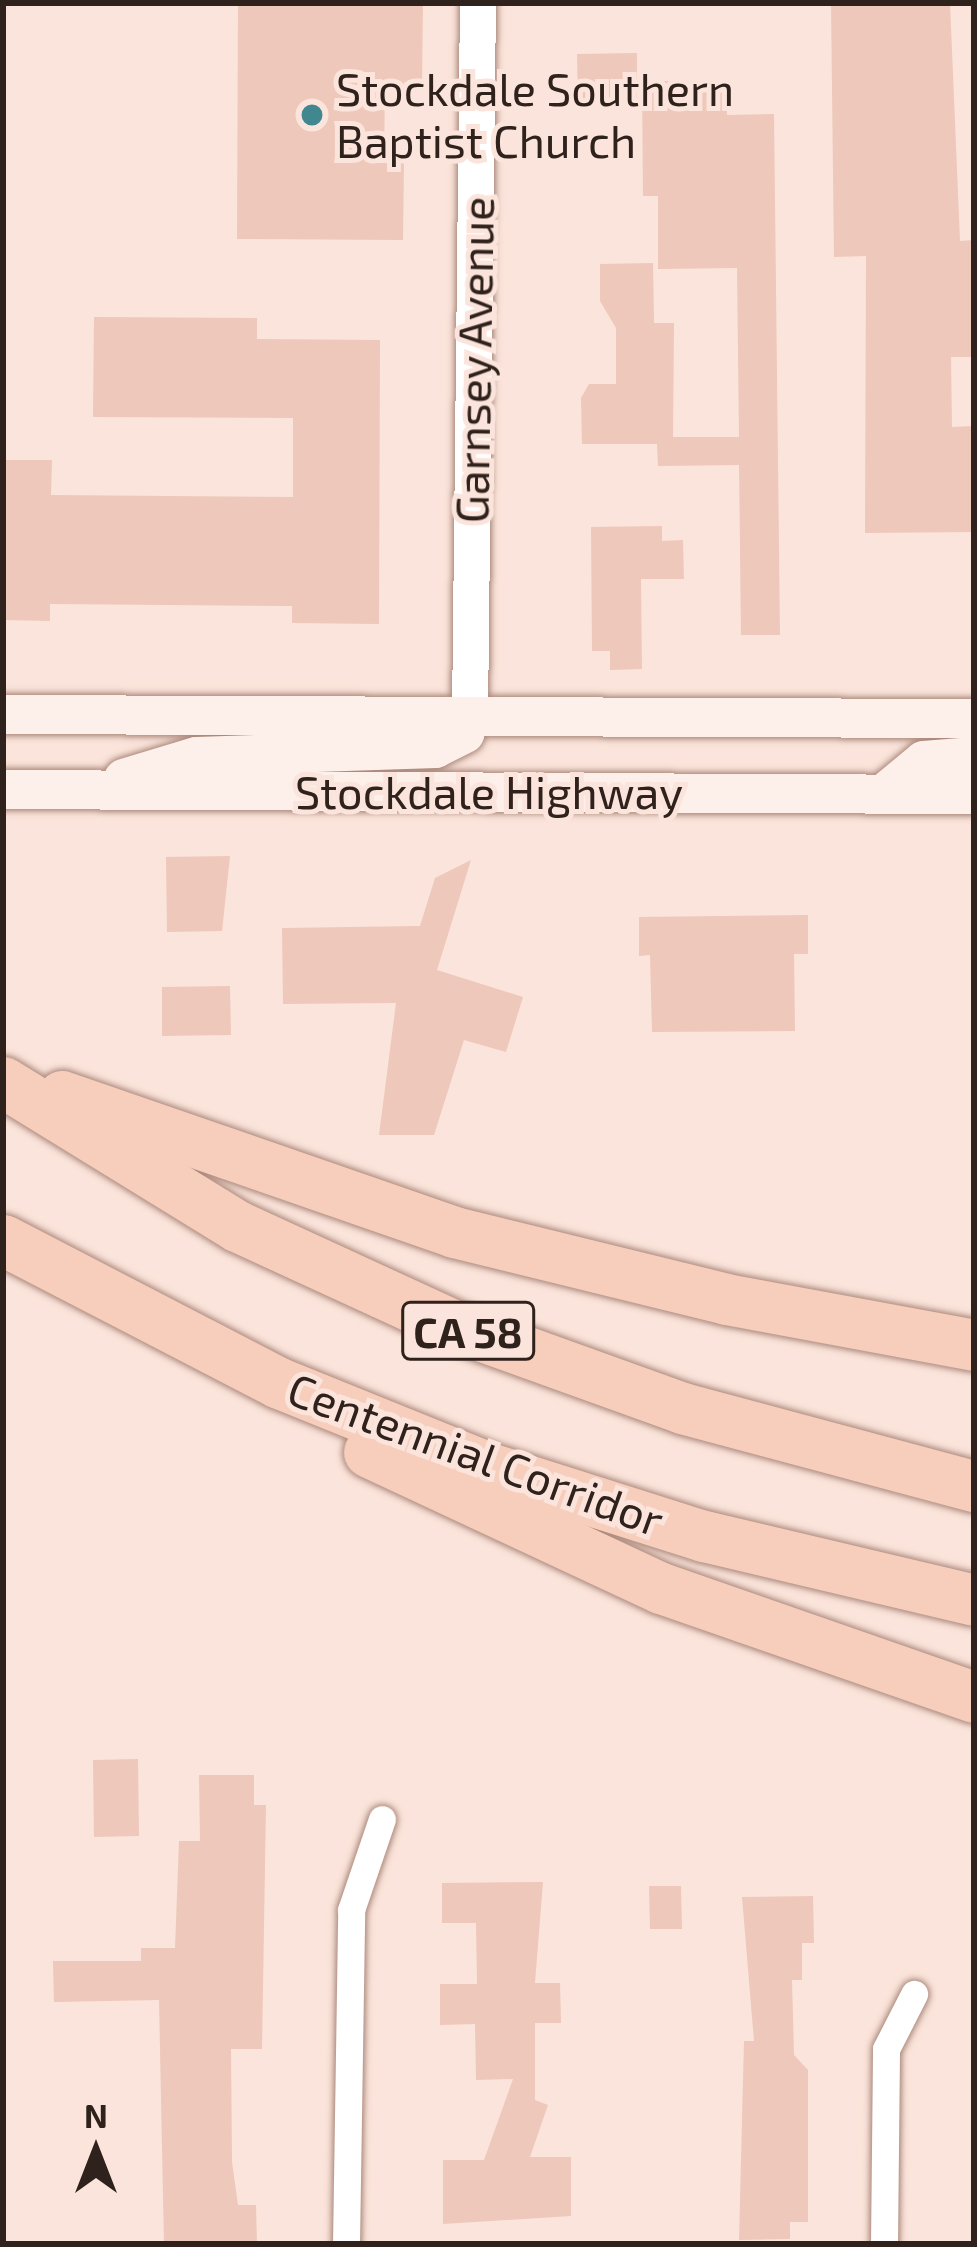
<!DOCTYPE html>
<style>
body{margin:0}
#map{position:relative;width:977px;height:2247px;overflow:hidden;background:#fbe4db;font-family:"Exo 2",sans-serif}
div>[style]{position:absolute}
.building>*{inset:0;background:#eec8ba}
.roads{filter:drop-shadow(0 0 3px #ac897c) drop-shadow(0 0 3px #ac897c)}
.minor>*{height:27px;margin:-13.5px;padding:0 13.5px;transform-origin:13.5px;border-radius:13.5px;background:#fff}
.tertiary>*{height:36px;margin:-18px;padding:0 18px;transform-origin:18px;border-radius:18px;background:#fff}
.secondary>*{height:39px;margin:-19.5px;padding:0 19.5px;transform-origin:19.5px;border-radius:19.5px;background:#fdf0eb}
.motorway>*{height:51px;margin:-25.5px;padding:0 25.5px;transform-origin:25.5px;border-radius:25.5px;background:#f7cdbc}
.dots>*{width:33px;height:33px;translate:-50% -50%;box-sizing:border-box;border:6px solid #fbe4db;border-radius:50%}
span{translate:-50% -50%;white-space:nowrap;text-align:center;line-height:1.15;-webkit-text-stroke:10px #fbe4db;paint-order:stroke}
.shield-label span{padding:3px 9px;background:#fbe4db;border:3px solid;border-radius:9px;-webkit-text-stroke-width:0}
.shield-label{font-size:42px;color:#2f211c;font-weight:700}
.poi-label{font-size:45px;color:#2f211c}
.left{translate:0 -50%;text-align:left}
.street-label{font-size:45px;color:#2f211c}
.frame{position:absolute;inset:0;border:6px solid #2f211c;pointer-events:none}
.north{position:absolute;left:36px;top:2091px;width:120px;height:120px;-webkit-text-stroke:9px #fbe4db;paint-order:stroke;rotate:0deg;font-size:33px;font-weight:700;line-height:48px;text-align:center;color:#2f211c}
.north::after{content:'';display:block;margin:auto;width:42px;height:54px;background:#2f211c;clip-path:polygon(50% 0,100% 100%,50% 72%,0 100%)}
</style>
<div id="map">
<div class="building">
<div style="clip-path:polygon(238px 3px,423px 3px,422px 86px,385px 86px,384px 160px,404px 160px,403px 240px,237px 239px)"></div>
<div style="clip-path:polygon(831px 3px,950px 3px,960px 241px,974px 240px,974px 357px,951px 357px,952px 427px,974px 426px,974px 532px,865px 533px,866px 256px,834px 257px)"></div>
<div style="clip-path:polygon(637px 53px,637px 104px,578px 105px,577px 54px)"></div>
<div style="clip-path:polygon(642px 81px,726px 81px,727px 115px,774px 114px,780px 635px,741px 635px,739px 465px,658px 466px,657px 444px,582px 444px,581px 398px,589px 384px,616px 384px,616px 328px,600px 301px,600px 264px,653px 263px,654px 323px,674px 323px,673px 437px,739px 437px,737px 268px,658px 269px,658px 196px,643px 196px)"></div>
<div style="clip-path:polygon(94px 317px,257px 318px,257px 339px,380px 340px,379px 624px,292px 623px,292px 606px,50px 604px,50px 621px,3px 620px,3px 460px,52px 460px,51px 495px,293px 497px,293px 418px,93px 417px)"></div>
<div style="clip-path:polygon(662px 526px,662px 541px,683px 540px,684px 579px,641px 579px,642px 669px,610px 670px,610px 651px,592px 651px,591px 527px)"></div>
<div style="clip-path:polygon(230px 856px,222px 931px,167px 932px,166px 857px)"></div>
<div style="clip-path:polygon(471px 860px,437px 970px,523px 997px,506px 1052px,464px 1040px,434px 1135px,379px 1135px,396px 1003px,283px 1004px,282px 928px,420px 926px,435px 878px)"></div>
<div style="clip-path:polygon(808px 915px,808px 954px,794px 954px,795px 1031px,652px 1032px,650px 955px,639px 956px,639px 917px)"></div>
<div style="clip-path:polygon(230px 986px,231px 1035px,162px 1036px,162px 987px)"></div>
<div style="clip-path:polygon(138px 1759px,139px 1836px,94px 1837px,93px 1760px)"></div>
<div style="clip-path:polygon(199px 1775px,254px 1775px,254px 1805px,266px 1805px,262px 2049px,231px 2049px,232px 2162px,238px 2205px,256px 2205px,257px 2244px,164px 2244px,159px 2000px,54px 2002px,53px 1961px,141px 1961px,141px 1948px,175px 1948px,179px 1841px,200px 1841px)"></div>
<div style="clip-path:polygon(543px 1882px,535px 1983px,560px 1983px,561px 2023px,535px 2023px,535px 2100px,548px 2105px,530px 2157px,571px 2157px,571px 2216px,443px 2224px,443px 2160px,484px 2160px,513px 2079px,476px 2080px,475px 2024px,440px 2025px,440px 1984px,477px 1984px,476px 1923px,442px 1923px,442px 1883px)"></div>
<div style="clip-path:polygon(649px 1886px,681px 1886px,682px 1929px,650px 1929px)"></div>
<div style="clip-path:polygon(813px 1896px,814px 1943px,802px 1943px,802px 1980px,792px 1980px,794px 2055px,808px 2070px,808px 2222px,790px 2222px,790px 2239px,739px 2240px,744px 2041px,754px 2041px,742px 1897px)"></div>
</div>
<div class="roads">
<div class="minor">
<div style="left:346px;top:2244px;width:334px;rotate:-89.1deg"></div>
<div style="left:351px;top:1910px;width:96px;rotate:-71.2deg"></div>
<div style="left:884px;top:2244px;width:195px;rotate:-89.4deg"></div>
<div style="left:886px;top:2049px;width:62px;rotate:-63deg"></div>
</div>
<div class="tertiary">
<div style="left:470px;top:716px;width:713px;rotate:-89.36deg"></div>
</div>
<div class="secondary">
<div style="left:3px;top:714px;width:971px;rotate:0.24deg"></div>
<div style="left:123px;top:778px;width:76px;rotate:-16.8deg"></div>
<div style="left:196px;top:756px;width:239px;rotate:-1.9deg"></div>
<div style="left:435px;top:748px;width:33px;rotate:-27deg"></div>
<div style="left:464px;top:733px;width:18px;rotate:-71deg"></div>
<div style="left:3px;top:789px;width:971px;rotate:0.3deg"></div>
<div style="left:882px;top:794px;width:53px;rotate:-39.7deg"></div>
<div style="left:923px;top:760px;width:51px;rotate:-4.5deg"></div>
</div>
<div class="motorway">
<div style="left:3px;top:1082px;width:275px;rotate:31.6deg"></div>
<div style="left:237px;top:1226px;width:237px;rotate:24.7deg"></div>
<div style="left:452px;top:1325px;width:245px;rotate:19.8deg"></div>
<div style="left:682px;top:1408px;width:302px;rotate:15deg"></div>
<div style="left:62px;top:1096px;width:415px;rotate:19.1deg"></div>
<div style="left:454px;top:1232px;width:280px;rotate:13.8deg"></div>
<div style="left:726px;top:1299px;width:252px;rotate:10.5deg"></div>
<div style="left:3px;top:1240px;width:311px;rotate:27.4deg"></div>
<div style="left:279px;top:1383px;width:227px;rotate:22deg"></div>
<div style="left:489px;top:1468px;width:225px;rotate:17.6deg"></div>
<div style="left:704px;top:1536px;width:277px;rotate:13.3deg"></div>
<div style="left:369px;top:1452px;width:322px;rotate:25deg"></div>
<div style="left:661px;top:1588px;width:331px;rotate:19.2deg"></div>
</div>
</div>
<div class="dots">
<div style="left:312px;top:115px;background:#40878f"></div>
</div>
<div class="shield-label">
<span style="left:468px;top:1331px">CA 58</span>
</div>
<div class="poi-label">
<span class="left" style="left:336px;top:115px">Stockdale Southern<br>Baptist Church</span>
</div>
<div class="street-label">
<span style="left:474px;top:360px;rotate:-89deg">Garnsey Avenue</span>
<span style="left:489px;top:792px">Stockdale Highway</span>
<span style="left:476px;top:1454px;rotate:20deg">Centennial Corridor</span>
</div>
<div class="frame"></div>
<div class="north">N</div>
</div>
